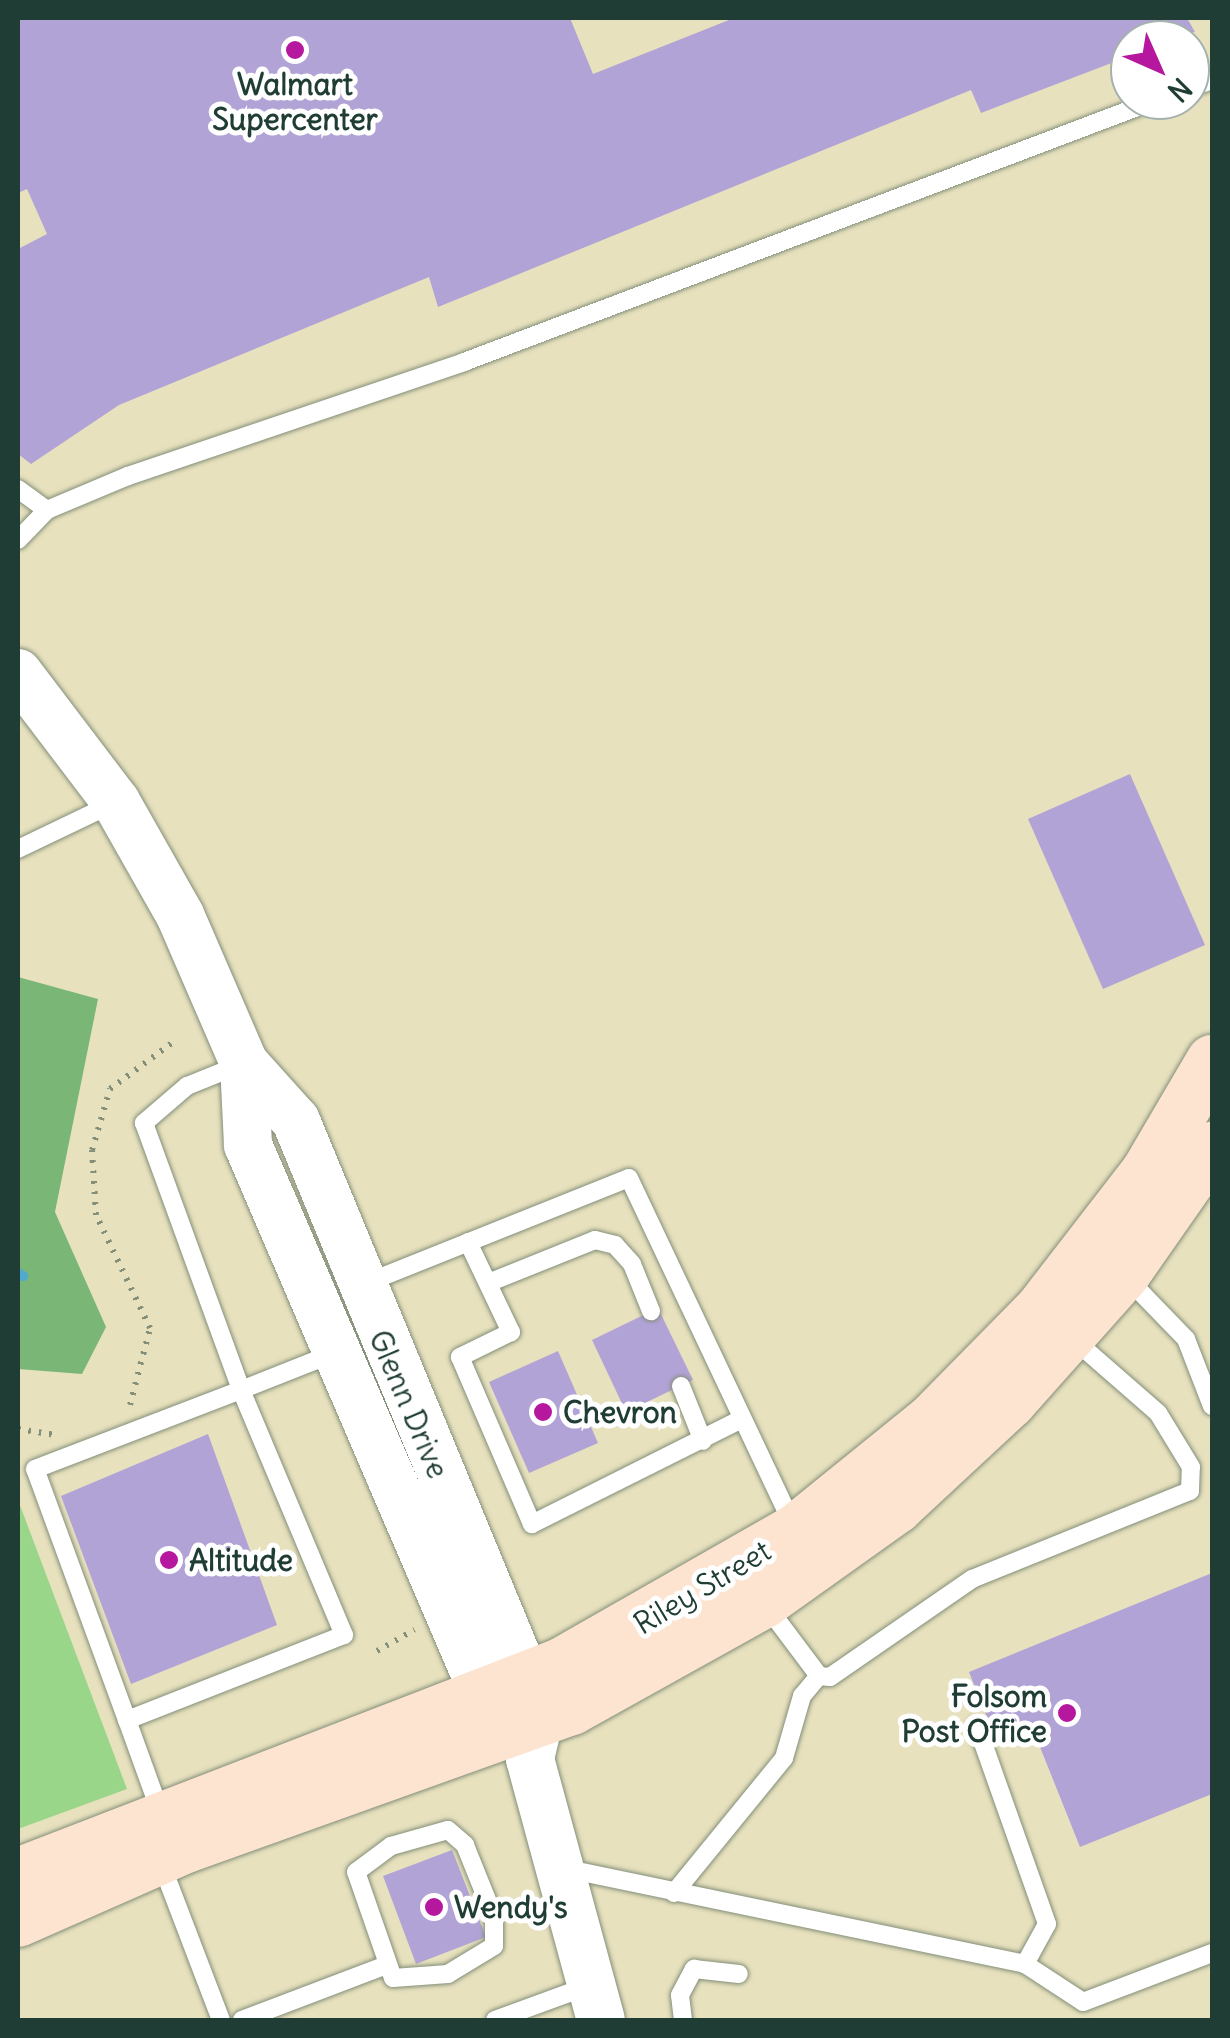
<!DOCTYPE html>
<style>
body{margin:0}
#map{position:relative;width:1230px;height:2038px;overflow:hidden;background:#e7e1be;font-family:Delius,sans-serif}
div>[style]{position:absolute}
.green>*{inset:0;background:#99d68a}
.forest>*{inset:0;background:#7ab776}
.stream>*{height:10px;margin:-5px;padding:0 5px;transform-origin:5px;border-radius:5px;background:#50aace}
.building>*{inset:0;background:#b2a3d7}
.path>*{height:6px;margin-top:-3px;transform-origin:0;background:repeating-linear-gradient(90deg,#838f79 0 2.5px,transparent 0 10.5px)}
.roads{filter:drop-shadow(0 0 2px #838f79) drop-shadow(0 0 2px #838f79)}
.service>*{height:18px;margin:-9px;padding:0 9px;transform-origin:9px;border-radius:9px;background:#fff}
.tertiary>*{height:48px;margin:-24px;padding:0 24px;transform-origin:24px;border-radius:24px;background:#fff}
.secondary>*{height:52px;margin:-26px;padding:0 26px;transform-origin:26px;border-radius:26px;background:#fde4d1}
.dots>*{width:28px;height:28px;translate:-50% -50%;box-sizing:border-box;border:5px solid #fff;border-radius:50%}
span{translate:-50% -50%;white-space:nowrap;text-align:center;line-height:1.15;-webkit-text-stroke:10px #fff;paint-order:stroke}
.poi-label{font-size:30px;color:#1f3d34;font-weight:700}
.left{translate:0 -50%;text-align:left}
.right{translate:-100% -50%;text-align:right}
.street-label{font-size:30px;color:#1f3d34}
.frame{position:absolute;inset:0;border:20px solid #1f3d34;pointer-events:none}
.north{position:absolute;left:1110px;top:20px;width:100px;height:100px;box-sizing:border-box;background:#fff;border:2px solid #a5b1ae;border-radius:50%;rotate:135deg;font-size:28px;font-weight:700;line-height:40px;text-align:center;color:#1f3d34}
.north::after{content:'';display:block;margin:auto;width:35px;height:45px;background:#b5179e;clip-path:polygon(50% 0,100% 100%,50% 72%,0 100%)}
</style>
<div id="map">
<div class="green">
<div style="clip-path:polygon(18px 1500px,127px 1789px,18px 1829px)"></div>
</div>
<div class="forest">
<div style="clip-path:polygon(18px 977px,98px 999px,55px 1212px,106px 1327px,82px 1374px,18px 1369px)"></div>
</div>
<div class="stream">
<div style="left:18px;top:1273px;width:6px;rotate:31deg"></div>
</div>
<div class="building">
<div style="clip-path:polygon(18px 18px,570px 18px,593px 74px,734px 18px,1187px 18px,1195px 32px,1130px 40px,1130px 56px,981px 113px,971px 90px,438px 307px,429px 277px,119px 405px,31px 464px,18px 454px,18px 249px,47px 234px,27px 189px,18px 193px)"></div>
<div style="clip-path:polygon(1130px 774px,1205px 945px,1103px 989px,1028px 819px)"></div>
<div style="clip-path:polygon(658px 1308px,693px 1380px,626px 1412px,592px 1340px)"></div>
<div style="clip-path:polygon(558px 1351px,598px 1443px,529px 1473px,489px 1382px)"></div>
<div style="clip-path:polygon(208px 1434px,277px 1625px,131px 1684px,61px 1496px)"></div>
<div style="clip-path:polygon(1212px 1573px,1212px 1794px,1080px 1847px,1030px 1722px,995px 1737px,969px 1672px)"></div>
<div style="clip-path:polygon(452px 1850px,486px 1937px,416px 1964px,383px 1876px)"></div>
</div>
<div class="path">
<div style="left:130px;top:1405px;width:80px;rotate:-75.4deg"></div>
<div style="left:150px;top:1328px;width:125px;rotate:-115.5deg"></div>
<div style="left:96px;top:1215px;width:65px;rotate:-93.5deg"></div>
<div style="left:92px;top:1150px;width:64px;rotate:-73.6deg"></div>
<div style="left:110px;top:1089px;width:79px;rotate:-36.7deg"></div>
<div style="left:18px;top:1429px;width:38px;rotate:9deg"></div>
<div style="left:377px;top:1651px;width:43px;rotate:-29.6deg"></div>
</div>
<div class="roads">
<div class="service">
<div style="left:1190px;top:88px;width:23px;rotate:-20deg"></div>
<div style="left:18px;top:489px;width:36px;rotate:36deg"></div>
<div style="left:18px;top:540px;width:42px;rotate:-46deg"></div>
<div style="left:47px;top:510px;width:88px;rotate:-22.8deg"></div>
<div style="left:128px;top:476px;width:355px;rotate:-18.7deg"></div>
<div style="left:464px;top:362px;width:740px;rotate:-20.74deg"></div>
<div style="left:18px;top:849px;width:109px;rotate:-25.6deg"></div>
<div style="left:239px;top:1065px;width:56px;rotate:158deg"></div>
<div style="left:187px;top:1086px;width:57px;rotate:139.3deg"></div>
<div style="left:144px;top:1123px;width:284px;rotate:70deg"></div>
<div style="left:241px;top:1390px;width:98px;rotate:-21.6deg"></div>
<div style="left:468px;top:1242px;width:100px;rotate:64.5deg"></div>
<div style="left:511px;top:1332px;width:57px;rotate:153.9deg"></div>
<div style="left:460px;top:1357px;width:182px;rotate:66.7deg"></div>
<div style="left:532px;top:1524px;width:233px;rotate:-26.6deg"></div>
<div style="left:1125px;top:1276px;width:88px;rotate:45.9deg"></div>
<div style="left:1186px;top:1339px;width:72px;rotate:68.8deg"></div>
<div style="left:488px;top:1283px;width:115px;rotate:-21.9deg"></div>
<div style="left:595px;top:1240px;width:21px;rotate:14deg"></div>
<div style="left:615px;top:1245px;width:25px;rotate:48deg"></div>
<div style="left:632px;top:1264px;width:51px;rotate:68deg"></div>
<div style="left:364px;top:1284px;width:285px;rotate:-21.8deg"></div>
<div style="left:629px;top:1178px;width:384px;rotate:64.7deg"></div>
<div style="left:681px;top:1386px;width:59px;rotate:68.2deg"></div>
<div style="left:241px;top:1390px;width:266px;rotate:67.2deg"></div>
<div style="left:344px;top:1635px;width:233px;rotate:158.6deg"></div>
<div style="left:127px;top:1720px;width:267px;rotate:-110.1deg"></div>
<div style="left:35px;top:1469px;width:221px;rotate:-21deg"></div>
<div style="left:765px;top:1604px;width:90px;rotate:53.1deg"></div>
<div style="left:819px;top:1676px;width:11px;rotate:5deg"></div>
<div style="left:830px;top:1677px;width:173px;rotate:-34.6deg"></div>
<div style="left:972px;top:1579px;width:235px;rotate:-22deg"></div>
<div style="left:1190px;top:1491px;width:24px;rotate:-88deg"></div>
<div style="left:1191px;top:1467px;width:63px;rotate:-121.4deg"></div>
<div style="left:1158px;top:1413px;width:116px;rotate:-138.9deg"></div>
<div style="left:127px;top:1720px;width:100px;rotate:70.1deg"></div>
<div style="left:977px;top:1726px;width:210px;rotate:70.5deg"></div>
<div style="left:1047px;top:1924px;width:46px;rotate:118.8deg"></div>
<div style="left:448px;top:1830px;width:23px;rotate:41deg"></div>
<div style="left:465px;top:1845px;width:78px;rotate:68.1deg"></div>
<div style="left:494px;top:1917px;width:29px;rotate:90deg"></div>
<div style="left:494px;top:1946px;width:54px;rotate:148.7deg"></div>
<div style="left:448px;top:1974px;width:55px;rotate:175.8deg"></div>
<div style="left:393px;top:1978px;width:112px;rotate:-109.2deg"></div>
<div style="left:356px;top:1872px;width:44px;rotate:-36.6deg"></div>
<div style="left:391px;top:1846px;width:59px;rotate:-15.7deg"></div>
<div style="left:161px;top:1863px;width:168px;rotate:69.1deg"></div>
<div style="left:567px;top:1869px;width:468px;rotate:11.7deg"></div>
<div style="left:1025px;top:1964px;width:69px;rotate:33.2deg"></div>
<div style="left:1083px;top:2002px;width:138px;rotate:-20.8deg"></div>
<div style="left:674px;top:1893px;width:174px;rotate:-50.8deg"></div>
<div style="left:784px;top:1758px;width:65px;rotate:-73.8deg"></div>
<div style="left:802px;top:1696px;width:26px;rotate:-50deg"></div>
<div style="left:242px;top:2020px;width:155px;rotate:-20.8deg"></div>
<div style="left:495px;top:2020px;width:99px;rotate:-20.1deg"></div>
<div style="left:683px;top:2020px;width:25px;rotate:-97deg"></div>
<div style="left:680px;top:1995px;width:30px;rotate:-62deg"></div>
<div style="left:694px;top:1969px;width:45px;rotate:6.3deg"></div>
</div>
<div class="tertiary">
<div style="left:18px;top:673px;width:162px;rotate:52.8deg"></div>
<div style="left:116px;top:802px;width:130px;rotate:60.5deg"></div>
<div style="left:180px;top:915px;width:161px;rotate:66.6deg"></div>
<div style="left:244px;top:1063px;width:78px;rotate:48.1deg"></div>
<div style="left:296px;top:1121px;width:600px;rotate:67.58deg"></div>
<div style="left:525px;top:1676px;width:46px;rotate:72.3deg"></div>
<div style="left:539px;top:1720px;width:40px;rotate:103deg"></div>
<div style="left:530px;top:1759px;width:270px;rotate:74.8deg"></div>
<div style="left:244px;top:1063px;width:82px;rotate:87.2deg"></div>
<div style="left:248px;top:1145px;width:633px;rotate:66.75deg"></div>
</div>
<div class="secondary">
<div style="left:18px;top:1874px;width:582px;rotate:-21.14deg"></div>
<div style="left:561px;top:1664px;width:271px;rotate:-29.7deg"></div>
<div style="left:796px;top:1530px;width:176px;rotate:-39deg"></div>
<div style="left:933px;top:1419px;width:154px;rotate:-45.5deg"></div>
<div style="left:1041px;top:1309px;width:173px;rotate:-52.3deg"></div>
<div style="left:1147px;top:1172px;width:129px;rotate:-59.6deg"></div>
<div style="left:18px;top:1921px;width:184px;rotate:-23.8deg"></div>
<div style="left:186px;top:1847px;width:410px;rotate:-19.7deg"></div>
<div style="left:572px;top:1709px;width:220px;rotate:-29.1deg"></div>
<div style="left:764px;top:1602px;width:163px;rotate:-35.5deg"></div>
<div style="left:897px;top:1507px;width:154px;rotate:-42.9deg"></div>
<div style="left:1010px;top:1402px;width:171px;rotate:-48.3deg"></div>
<div style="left:1124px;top:1274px;width:154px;rotate:-55.1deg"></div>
</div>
</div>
<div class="dots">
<div style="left:295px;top:50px;background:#b5179e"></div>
<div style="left:543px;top:1412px;background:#b5179e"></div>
<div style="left:169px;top:1560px;background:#b5179e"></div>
<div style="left:1067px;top:1713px;background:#b5179e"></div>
<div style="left:434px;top:1907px;background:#b5179e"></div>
</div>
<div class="poi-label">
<span style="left:295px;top:101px">Walmart<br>Supercenter</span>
<span class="left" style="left:563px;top:1412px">Chevron</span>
<span class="left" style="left:189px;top:1560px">Altitude</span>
<span class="right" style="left:1047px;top:1713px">Folsom<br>Post Office</span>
<span class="left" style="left:454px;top:1907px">Wendy's</span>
</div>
<div class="street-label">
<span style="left:409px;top:1404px;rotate:67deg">Glenn Drive</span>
<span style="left:702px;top:1587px;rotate:-31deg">Riley Street</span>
</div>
<div class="frame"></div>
<div class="north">N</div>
</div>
